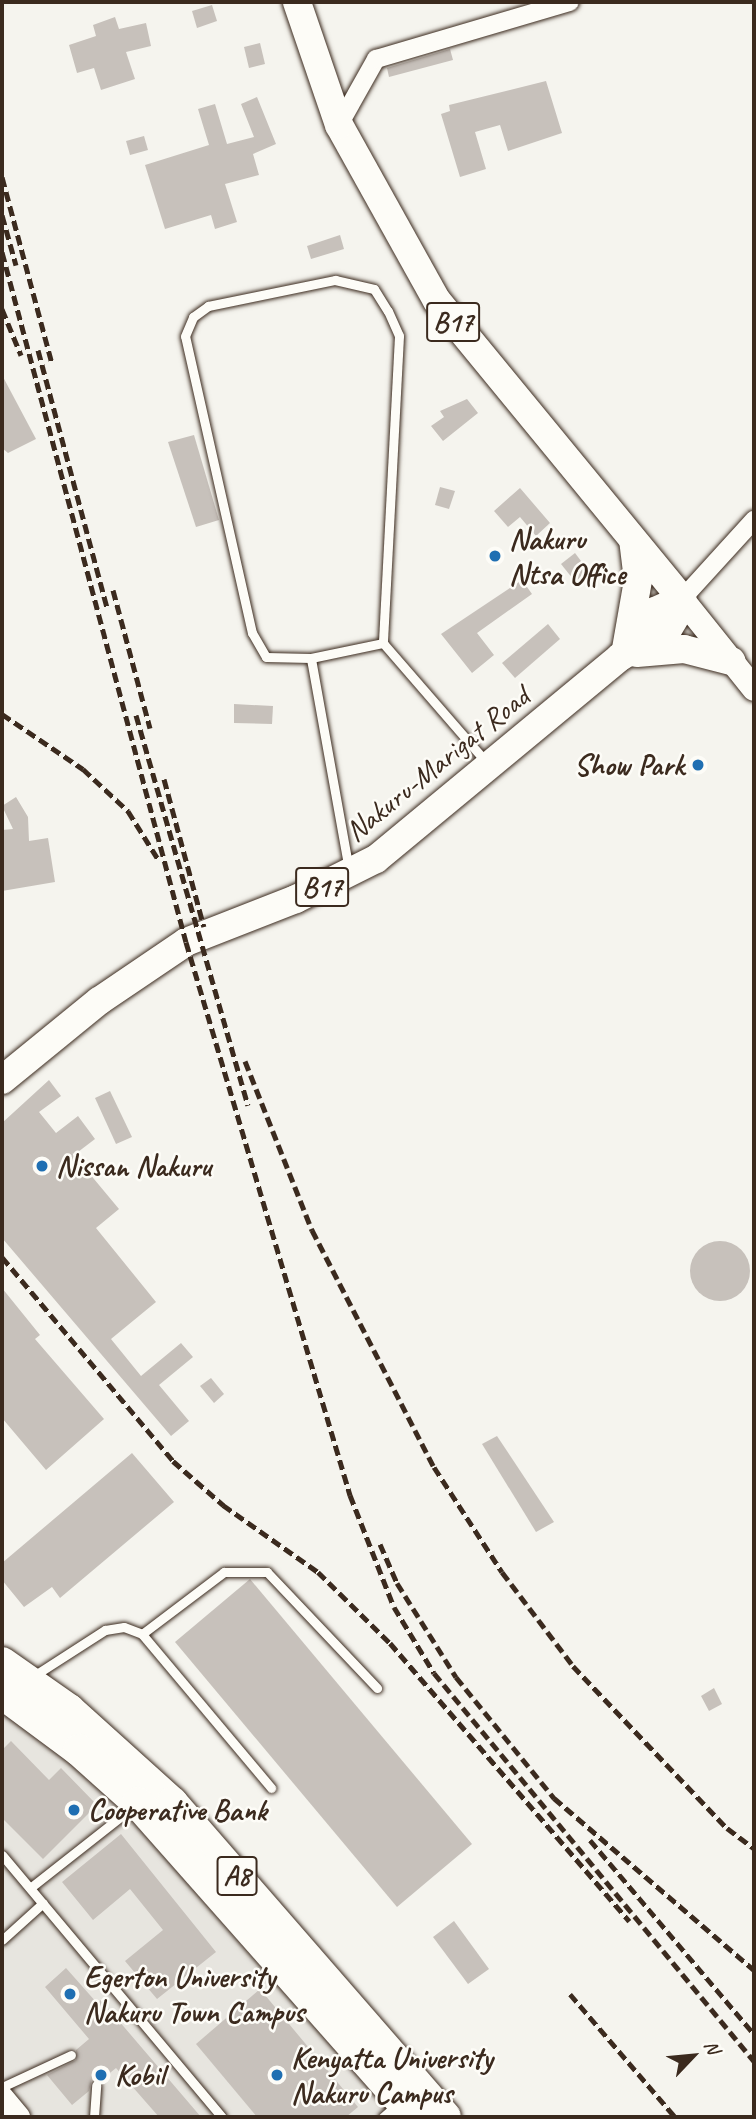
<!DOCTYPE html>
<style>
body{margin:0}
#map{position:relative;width:756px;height:2119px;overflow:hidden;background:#f5f4ee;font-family:Caveat,sans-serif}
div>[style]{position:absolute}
.built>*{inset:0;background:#e7e5df}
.building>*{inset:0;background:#c7c1bb}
.round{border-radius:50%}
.roads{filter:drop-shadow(0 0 2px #3b2a1e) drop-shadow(0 0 2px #3b2a1e)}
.lane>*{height:9px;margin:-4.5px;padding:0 4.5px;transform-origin:4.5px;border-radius:4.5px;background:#fdfcf7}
.street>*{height:18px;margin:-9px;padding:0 9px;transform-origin:9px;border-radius:9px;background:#fdfcf7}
.secondary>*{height:24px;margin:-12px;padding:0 12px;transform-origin:12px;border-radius:12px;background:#fdfcf7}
.primary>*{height:28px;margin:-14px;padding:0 14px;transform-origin:14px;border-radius:14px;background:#fdfcf7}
.highway>*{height:32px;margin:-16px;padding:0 16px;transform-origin:16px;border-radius:16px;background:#fdfcf7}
.rail>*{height:5px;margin-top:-2.5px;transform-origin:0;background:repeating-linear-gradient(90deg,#3b2a1e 0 10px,transparent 0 15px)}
.dots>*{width:19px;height:19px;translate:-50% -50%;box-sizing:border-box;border:4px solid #fdfcf7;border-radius:50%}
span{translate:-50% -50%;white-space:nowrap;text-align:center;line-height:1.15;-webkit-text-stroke:5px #fdfcf7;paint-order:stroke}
.shield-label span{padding:2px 5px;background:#fdfcf7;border:2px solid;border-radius:5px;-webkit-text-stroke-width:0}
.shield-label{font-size:28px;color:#3b2a1e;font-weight:700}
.poi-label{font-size:30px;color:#3b2a1e;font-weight:700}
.left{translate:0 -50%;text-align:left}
.right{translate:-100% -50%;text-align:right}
.street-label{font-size:30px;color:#3b2a1e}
.frame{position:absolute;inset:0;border:4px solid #3b2a1e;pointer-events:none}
.north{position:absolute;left:658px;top:2021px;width:70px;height:70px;-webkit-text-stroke:5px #fdfcf7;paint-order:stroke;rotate:64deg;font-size:19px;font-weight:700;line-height:28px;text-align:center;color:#3b2a1e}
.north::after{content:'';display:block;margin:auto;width:24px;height:32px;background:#3b2a1e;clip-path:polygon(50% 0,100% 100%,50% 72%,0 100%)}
</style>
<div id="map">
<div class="built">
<div style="clip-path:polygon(2px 1693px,25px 1707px,414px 2117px,2px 2117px)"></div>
</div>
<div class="building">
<div style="clip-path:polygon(212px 5px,217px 21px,197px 28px,192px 11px)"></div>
<div style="clip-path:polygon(115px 17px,119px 29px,146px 23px,151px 46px,126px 52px,135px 79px,101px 90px,94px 68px,77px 73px,69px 45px,96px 36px,93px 25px)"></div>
<div style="clip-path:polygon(260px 43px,265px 64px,249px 68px,244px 47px)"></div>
<div style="clip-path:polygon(450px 49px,453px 60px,389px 77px,387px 68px)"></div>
<div style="clip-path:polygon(546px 81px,562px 133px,508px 151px,500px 125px,475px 132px,486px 169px,460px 177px,441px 114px,450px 111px,449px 105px)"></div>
<div style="clip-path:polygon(257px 97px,276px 144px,253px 154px,259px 175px,225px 184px,237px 222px,215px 229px,211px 215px,165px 229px,145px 165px,209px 145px,198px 109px,215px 104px,227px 144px,254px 137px,241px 104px)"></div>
<div style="clip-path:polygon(144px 136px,148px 150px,130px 155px,126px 141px)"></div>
<div style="clip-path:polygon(340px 235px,344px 249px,311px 259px,307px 246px)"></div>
<div style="clip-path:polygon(2px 375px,36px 439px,8px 453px,2px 448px)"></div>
<div style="clip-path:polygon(467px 399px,478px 413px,443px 441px,431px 426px,444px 417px,440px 411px)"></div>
<div style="clip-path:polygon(194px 435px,219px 520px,196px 527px,168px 442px)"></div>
<div style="clip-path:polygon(440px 487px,455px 491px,449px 509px,435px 505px)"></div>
<div style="clip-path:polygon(520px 488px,550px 523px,536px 536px,520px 517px,508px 527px,494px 511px)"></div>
<div style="clip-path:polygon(575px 553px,590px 573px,577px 584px,561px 564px)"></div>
<div style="clip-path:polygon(522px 580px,532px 594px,477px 633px,494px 655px,472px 673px,441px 634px)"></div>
<div style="clip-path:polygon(548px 624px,560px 639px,515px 678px,502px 663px)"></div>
<div style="clip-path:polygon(234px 704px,273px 706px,272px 724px,234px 723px)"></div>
<div style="clip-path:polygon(16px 797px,28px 817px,29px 841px,48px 838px,55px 882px,2px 891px,2px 830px,13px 829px,2px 806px)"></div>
<div style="clip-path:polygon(49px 1080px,61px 1096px,39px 1112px,56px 1133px,78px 1116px,95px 1139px,74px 1155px,119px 1209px,96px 1228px,156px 1302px,111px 1339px,141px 1376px,181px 1343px,193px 1357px,159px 1385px,189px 1421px,171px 1436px,2px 1238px,2px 1123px)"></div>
<div style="clip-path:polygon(110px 1091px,132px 1137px,116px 1144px,95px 1098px)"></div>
<div class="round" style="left:690px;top:1241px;width:60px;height:60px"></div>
<div style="clip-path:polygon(2px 1288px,40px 1335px,35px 1339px,104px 1419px,46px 1470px,2px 1418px)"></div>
<div style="clip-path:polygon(211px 1378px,224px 1394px,214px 1403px,200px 1386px)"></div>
<div style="clip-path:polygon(497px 1436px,554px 1522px,536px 1532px,482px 1444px)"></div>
<div style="clip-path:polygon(132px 1453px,174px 1502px,60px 1598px,52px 1587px,24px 1607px,2px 1580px,2px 1563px)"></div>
<div style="clip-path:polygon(250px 1579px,472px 1844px,397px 1907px,175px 1642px)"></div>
<div style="clip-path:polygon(714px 1688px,722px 1704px,709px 1711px,701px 1696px)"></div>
<div style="clip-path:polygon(11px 1741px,49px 1780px,61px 1768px,97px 1805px,43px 1859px,2px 1818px,2px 1750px)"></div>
<div style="clip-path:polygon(121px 1834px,216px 1952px,157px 1999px,125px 1961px,163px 1930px,130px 1889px,93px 1920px,62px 1882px)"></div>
<div style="clip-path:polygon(454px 1921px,489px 1969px,468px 1984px,433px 1937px)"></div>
<div style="clip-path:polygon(66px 1968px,97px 2003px,101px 2000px,201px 2117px,159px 2117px,116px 2068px,101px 2080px,92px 2079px,89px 2091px,72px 2105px,47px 2075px,76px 2060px,76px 2050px,89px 2039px,45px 1987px)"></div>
<div style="clip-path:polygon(260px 1989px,358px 2107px,346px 2117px,257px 2117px,196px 2044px)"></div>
</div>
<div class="roads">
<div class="lane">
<div style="left:311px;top:658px;width:74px;rotate:-11.8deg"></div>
<div style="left:349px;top:870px;width:215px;rotate:-100.2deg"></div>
<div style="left:311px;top:658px;width:45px;rotate:-178.7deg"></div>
<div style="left:266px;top:657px;width:28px;rotate:-120deg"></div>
<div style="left:252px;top:633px;width:304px;rotate:-102.7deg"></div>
<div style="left:185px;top:336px;width:21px;rotate:-67deg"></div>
<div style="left:193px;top:317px;width:19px;rotate:-36deg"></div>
<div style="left:208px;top:306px;width:130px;rotate:-11.6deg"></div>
<div style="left:335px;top:280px;width:40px;rotate:13deg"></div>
<div style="left:374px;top:289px;width:26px;rotate:58deg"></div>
<div style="left:388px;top:311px;width:27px;rotate:66deg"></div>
<div style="left:399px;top:336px;width:307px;rotate:93deg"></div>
<div style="left:383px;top:643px;width:157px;rotate:49.1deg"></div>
<div style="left:142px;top:1634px;width:103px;rotate:-37.1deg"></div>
<div style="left:224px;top:1572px;width:43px"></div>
<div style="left:267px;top:1572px;width:160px;rotate:46.5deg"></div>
<div style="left:32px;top:1677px;width:87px;rotate:-32.8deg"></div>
<div style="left:105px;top:1630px;width:19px;rotate:-9deg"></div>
<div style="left:124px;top:1627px;width:19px;rotate:21deg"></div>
<div style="left:142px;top:1634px;width:201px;rotate:50deg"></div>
<div style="left:2px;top:1855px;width:342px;rotate:50deg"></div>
<div style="left:30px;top:1888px;width:131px;rotate:-38.2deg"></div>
<div style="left:2px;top:1940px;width:55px;rotate:-42.1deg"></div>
<div style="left:2px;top:2087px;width:76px;rotate:-24.9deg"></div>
<div style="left:94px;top:2117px;width:32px;rotate:-86deg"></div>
<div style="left:383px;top:2117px;width:18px;rotate:-41deg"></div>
</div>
<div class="street">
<div style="left:339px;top:125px;width:76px;rotate:-60.7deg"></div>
<div style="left:376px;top:59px;width:202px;rotate:-16.4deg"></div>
<div style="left:682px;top:599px;width:107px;rotate:-47.7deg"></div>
</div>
<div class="secondary">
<div style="left:682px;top:599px;width:115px;rotate:51.3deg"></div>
<div style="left:2px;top:2098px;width:25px;rotate:50deg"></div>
</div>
<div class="primary">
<div style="left:628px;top:646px;width:44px;rotate:-52.4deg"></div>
<div style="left:655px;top:611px;width:30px;rotate:-24deg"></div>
<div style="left:626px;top:649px;width:70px;rotate:-80.1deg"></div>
<div style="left:638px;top:580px;width:38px;rotate:-97deg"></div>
<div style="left:637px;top:653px;width:47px;rotate:-4.9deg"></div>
<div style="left:684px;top:649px;width:49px;rotate:14.3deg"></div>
<div style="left:2px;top:1080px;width:125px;rotate:-39.2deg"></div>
<div style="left:99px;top:1001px;width:105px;rotate:-34.1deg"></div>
<div style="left:186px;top:942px;width:118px;rotate:-21.4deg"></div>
<div style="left:296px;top:899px;width:89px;rotate:-26.6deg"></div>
<div style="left:376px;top:859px;width:317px;rotate:-39.6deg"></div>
<div style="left:620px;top:657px;width:54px;rotate:-29deg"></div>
<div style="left:667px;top:631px;width:27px;rotate:-59deg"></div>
<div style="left:681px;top:608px;width:9px;rotate:-84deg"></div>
<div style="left:682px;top:599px;width:386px;rotate:-129.4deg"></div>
<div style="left:437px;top:301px;width:201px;rotate:-119.1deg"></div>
<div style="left:339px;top:125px;width:130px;rotate:-108.9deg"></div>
</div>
<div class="highway">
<div style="left:2px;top:1663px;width:82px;rotate:35deg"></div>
<div style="left:69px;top:1710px;width:139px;rotate:42.1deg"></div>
<div style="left:172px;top:1803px;width:416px;rotate:49deg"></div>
<div style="left:2px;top:1693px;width:96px;rotate:36.5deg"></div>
<div style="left:79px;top:1750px;width:79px;rotate:41.9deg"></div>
<div style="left:138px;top:1803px;width:419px;rotate:48.5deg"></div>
</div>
</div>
<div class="rail">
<div style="left:2px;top:177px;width:193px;rotate:75deg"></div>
<div style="left:2px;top:215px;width:52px;rotate:74.4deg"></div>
<div style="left:2px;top:252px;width:714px;rotate:75.07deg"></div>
<div style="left:186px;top:942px;width:577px;rotate:73.48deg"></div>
<div style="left:350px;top:1495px;width:120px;rotate:68.6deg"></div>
<div style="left:394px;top:1607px;width:77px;rotate:58.8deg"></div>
<div style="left:434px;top:1673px;width:503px;rotate:50.49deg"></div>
<div style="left:2px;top:309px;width:50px;rotate:67.6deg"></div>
<div style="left:38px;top:350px;width:266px;rotate:75deg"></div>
<div style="left:113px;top:590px;width:143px;rotate:75deg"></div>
<div style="left:2px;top:714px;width:98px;rotate:34.2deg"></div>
<div style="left:83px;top:769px;width:62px;rotate:43deg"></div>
<div style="left:128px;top:811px;width:57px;rotate:58deg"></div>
<div style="left:136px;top:715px;width:406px;rotate:74deg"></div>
<div style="left:164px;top:779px;width:153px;rotate:74.9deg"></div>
<div style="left:245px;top:1061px;width:182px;rotate:68.4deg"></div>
<div style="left:312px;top:1230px;width:267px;rotate:62.8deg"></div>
<div style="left:434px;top:1467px;width:125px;rotate:57.1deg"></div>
<div style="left:502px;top:1572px;width:118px;rotate:52.9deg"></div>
<div style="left:573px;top:1666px;width:224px;rotate:46.5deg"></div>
<div style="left:727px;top:1828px;width:34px;rotate:37deg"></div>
<div style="left:2px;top:1257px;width:266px;rotate:50deg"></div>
<div style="left:173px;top:1461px;width:67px;rotate:41.3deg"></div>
<div style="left:223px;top:1505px;width:116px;rotate:35.2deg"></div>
<div style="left:318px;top:1572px;width:101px;rotate:44.6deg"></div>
<div style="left:390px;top:1643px;width:367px;rotate:49.3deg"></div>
<div style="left:380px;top:1544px;width:43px;rotate:66.4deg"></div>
<div style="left:397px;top:1583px;width:111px;rotate:57.9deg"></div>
<div style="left:456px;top:1677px;width:156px;rotate:51deg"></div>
<div style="left:554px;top:1798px;width:264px;rotate:40.7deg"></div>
<div style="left:590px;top:1840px;width:254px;rotate:49.8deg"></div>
<div style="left:570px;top:1994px;width:162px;rotate:49.5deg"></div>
</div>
<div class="dots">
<div style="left:495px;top:556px;background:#1f6fb2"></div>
<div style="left:698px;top:765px;background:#1f6fb2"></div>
<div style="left:42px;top:1166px;background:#1f6fb2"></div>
<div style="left:74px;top:1810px;background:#1f6fb2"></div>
<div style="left:70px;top:1994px;background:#1f6fb2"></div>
<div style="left:101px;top:2075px;background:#1f6fb2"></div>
<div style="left:277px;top:2075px;background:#1f6fb2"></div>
</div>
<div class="shield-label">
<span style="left:453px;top:322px">B17</span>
<span style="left:322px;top:887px">B17</span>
<span style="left:237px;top:1876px">A8</span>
</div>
<div class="poi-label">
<span class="left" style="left:509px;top:556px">Nakuru<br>Ntsa Office</span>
<span class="right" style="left:684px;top:765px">Show Park</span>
<span class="left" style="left:56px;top:1166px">Nissan Nakuru</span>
<span class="left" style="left:88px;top:1810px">Cooperative Bank</span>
<span class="left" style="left:84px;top:1994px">Egerton University<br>Nakuru Town Campus</span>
<span class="left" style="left:291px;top:2075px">Kenyatta University<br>Nakuru Campus</span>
<span class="left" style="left:115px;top:2075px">Kobil</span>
</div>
<div class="street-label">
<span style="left:437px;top:764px;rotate:-39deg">Nakuru-Marigat Road</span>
</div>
<div class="frame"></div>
<div class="north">N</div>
</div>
